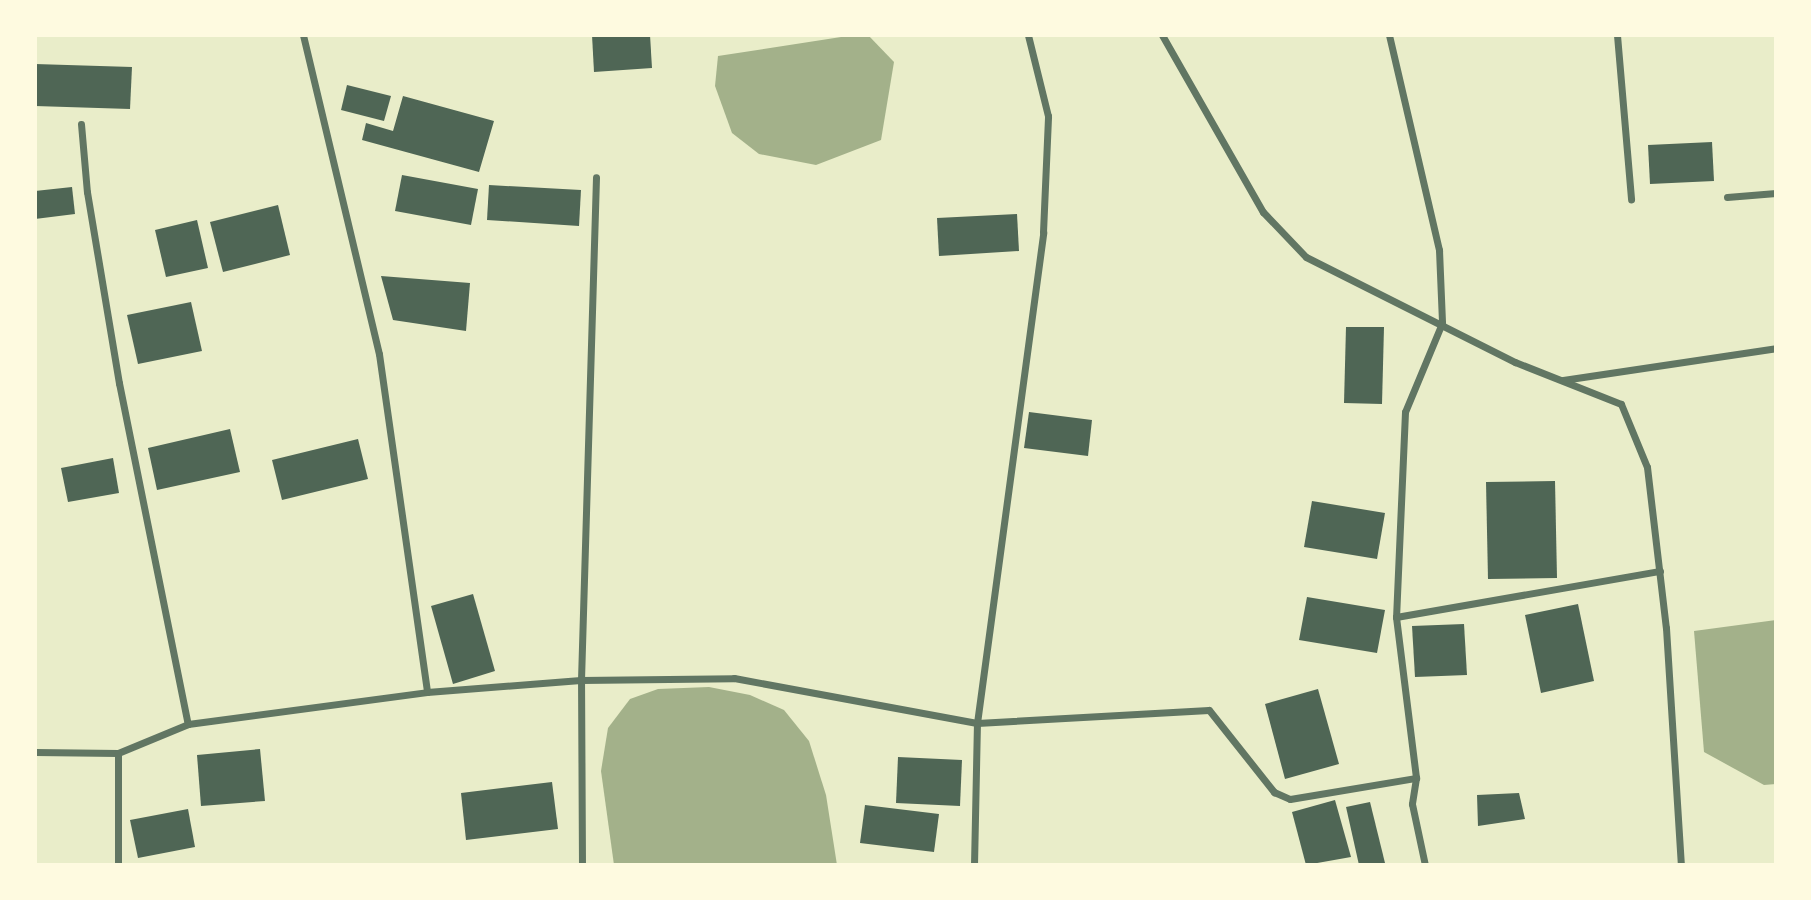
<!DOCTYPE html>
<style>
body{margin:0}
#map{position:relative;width:1811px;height:900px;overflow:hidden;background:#e9edc9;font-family:"DejaVu Sans",sans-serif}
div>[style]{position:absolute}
.water>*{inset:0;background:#a3b18a}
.building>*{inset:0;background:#4f6655}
.minor>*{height:7px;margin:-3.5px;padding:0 3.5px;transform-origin:3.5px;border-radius:3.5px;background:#617663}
span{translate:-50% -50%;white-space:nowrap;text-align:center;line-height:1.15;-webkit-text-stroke:6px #fefae0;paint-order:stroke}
.frame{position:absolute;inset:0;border:37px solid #fefae0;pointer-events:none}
</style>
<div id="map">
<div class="water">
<div style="clip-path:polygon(854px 35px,868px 35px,894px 62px,881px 140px,816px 165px,759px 154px,732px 133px,715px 86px,718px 56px)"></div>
<div style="clip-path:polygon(1776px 620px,1776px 784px,1764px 785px,1704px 752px,1694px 631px)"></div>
<div style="clip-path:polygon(709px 687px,750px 695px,784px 710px,809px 741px,826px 795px,837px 865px,614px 865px,601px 771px,608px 728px,630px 699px,658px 689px)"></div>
</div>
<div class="building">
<div style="clip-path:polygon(592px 35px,650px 35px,652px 68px,594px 72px)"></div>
<div style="clip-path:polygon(35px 64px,132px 67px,130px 109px,35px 106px)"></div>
<div style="clip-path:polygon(347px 85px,391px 96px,384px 121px,341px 110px)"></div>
<div style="clip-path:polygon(403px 96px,494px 121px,479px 172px,362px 140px,366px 123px,393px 131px)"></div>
<div style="clip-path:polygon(1712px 142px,1714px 181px,1650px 184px,1648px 145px)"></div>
<div style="clip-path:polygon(402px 175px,478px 189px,471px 225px,395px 211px)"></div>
<div style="clip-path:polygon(489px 185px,581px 190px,579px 226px,487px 220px)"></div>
<div style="clip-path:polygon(72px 187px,75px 214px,35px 219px,35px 191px)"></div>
<div style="clip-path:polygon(278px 205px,290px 255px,223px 272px,210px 222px)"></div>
<div style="clip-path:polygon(1017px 214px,1019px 251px,939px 256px,937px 218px)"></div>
<div style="clip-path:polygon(197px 220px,208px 268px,166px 277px,155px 230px)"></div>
<div style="clip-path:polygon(381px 276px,470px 283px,466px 331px,393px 320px)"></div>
<div style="clip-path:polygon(191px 302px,202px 351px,138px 364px,127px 315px)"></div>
<div style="clip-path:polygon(1346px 327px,1384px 327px,1382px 404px,1344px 403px)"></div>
<div style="clip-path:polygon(1029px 412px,1092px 420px,1088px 456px,1024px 448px)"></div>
<div style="clip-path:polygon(230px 429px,240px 472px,157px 490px,148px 448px)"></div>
<div style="clip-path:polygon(358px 439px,368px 479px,282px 500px,272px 460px)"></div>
<div style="clip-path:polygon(113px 458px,119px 493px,68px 502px,61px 468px)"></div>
<div style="clip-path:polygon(1555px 481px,1557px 578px,1488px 579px,1486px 482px)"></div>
<div style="clip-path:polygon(1312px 501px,1385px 513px,1377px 559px,1304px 547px)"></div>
<div style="clip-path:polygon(473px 594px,495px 671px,453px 684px,431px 606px)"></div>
<div style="clip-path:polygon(1307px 597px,1385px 610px,1377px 653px,1299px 640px)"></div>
<div style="clip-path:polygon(1578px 604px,1594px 681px,1541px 693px,1525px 615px)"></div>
<div style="clip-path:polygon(1464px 624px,1467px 675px,1415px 677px,1412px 626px)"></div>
<div style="clip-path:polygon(1318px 689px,1339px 764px,1285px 779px,1265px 704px)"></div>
<div style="clip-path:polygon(260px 749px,265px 801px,201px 806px,197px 755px)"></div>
<div style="clip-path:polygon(898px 757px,962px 760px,960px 806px,896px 803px)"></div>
<div style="clip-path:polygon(552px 782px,558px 829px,466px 840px,461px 793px)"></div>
<div style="clip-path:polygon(1519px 793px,1525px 819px,1478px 826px,1477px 795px)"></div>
<div style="clip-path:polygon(1335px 800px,1351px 857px,1306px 865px,1292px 812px)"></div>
<div style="clip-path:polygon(1370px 802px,1385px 863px,1359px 865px,1346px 807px)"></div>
<div style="clip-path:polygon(865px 805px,939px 814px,934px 852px,860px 843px)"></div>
<div style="clip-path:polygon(188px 809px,195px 847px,138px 858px,130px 820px)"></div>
</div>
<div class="minor">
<div style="left:303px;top:35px;width:328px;rotate:76.6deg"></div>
<div style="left:379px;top:354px;width:341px;rotate:81.9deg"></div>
<div style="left:1162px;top:35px;width:204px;rotate:60.3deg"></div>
<div style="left:1263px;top:212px;width:62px;rotate:46.3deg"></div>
<div style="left:1306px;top:257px;width:234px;rotate:26.7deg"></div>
<div style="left:1515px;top:362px;width:114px;rotate:21.6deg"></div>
<div style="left:1621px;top:404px;width:68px;rotate:67.6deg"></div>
<div style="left:1647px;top:467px;width:162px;rotate:83.3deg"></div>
<div style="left:1666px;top:628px;width:237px;rotate:86.4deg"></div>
<div style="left:1389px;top:35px;width:221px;rotate:76.9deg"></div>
<div style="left:1439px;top:250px;width:73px;rotate:87.6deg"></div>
<div style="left:1442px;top:323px;width:96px;rotate:112.6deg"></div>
<div style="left:1405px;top:412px;width:205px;rotate:92.5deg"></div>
<div style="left:1396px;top:617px;width:162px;rotate:82.9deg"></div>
<div style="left:1416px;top:778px;width:26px;rotate:99deg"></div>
<div style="left:1412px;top:804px;width:62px;rotate:78deg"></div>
<div style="left:1617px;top:35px;width:165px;rotate:85.1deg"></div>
<div style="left:81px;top:124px;width:68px;rotate:85deg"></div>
<div style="left:87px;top:192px;width:194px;rotate:80.5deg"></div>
<div style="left:119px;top:383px;width:348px;rotate:78.6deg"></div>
<div style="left:1727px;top:197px;width:49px;rotate:-4.7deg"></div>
<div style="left:1563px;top:380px;width:215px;rotate:-8.5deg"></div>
<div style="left:1396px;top:617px;width:268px;rotate:-9.9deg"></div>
<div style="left:35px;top:752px;width:83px;rotate:0.7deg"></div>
<div style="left:118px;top:753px;width:76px;rotate:-22.5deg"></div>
<div style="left:188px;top:724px;width:241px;rotate:-7.6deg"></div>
<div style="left:427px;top:692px;width:154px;rotate:-4.5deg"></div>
<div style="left:581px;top:680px;width:153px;rotate:-0.7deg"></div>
<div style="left:734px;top:678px;width:247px;rotate:10.5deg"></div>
<div style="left:977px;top:723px;width:232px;rotate:-3.2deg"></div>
<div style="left:1209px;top:710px;width:105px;rotate:51.6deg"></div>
<div style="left:1274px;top:792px;width:17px;rotate:24deg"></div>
<div style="left:1290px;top:799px;width:128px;rotate:-9.5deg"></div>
<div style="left:118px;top:753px;width:112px;rotate:90deg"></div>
<div style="left:582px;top:865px;width:185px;rotate:-90.3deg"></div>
<div style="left:581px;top:680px;width:503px;rotate:-88.29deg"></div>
<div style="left:974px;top:865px;width:142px;rotate:-88.8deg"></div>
<div style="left:977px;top:723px;width:495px;rotate:-82.3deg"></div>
<div style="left:1043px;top:232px;width:116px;rotate:-87.5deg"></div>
<div style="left:1048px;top:116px;width:83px;rotate:-103.9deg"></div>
</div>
<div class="frame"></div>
</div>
